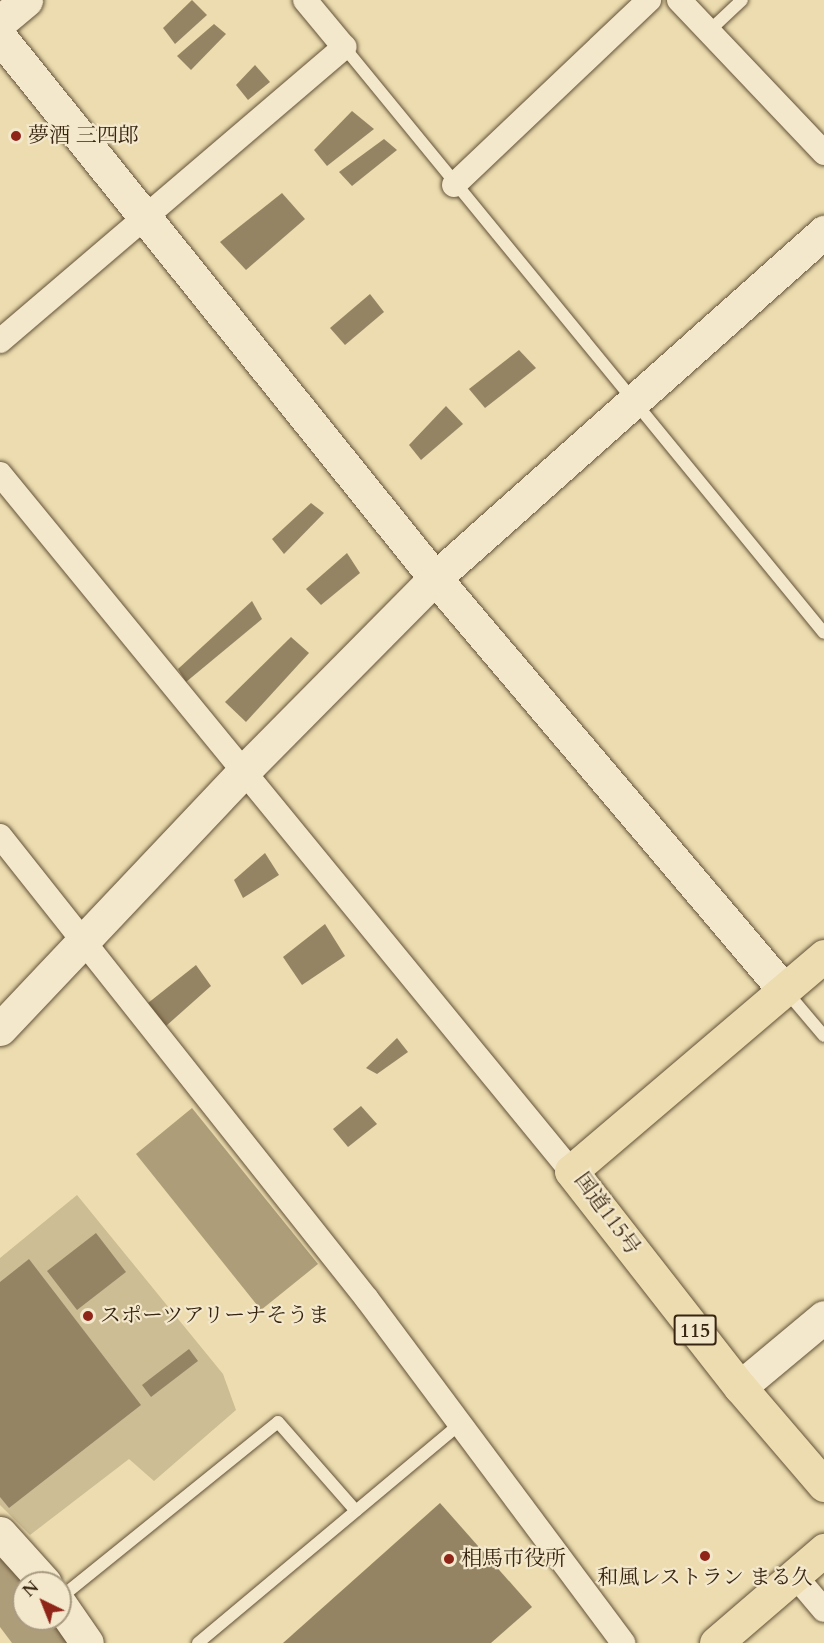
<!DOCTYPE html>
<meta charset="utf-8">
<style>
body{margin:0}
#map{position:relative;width:824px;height:1643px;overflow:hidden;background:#ecdcaf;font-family:Cardo,"Noto Serif JP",serif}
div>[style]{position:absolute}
.green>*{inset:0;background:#cdbd94}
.water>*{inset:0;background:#ae9d79}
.building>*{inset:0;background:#958463}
.roads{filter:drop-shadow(0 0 2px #645238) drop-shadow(0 0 2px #645238)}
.lane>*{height:12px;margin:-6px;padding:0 6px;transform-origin:6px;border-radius:6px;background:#f3e8cb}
.street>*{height:24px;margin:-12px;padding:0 12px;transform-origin:12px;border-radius:12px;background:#f3e8cb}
.secondary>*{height:33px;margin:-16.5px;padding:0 16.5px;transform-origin:16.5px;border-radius:16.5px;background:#f3e8cb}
.highway>*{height:33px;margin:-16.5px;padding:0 16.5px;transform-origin:16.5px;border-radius:16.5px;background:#ecdcaf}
.dots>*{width:16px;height:16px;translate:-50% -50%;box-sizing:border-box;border:3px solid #f3e8cb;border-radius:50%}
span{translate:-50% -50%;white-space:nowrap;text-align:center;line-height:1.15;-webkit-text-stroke:4.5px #f3e8cb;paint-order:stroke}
.shield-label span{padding:2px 4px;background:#f3e8cb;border:2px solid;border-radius:4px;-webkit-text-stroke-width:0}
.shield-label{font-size:20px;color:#372411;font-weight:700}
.poi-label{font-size:21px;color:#372411}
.left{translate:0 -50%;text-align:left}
.street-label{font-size:21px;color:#372411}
.north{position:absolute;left:12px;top:1571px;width:60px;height:60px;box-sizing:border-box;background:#f3e8cb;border:2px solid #a89a81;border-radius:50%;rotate:317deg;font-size:16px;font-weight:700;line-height:24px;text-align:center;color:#372411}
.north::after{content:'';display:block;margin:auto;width:21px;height:27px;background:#8f2418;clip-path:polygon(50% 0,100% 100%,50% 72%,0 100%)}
</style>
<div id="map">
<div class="green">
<div style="clip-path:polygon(77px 1195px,223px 1374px,236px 1410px,154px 1481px,129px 1459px,30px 1535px,0 1505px,0 1258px)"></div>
</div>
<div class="water">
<div style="clip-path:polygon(192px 1108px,318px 1264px,261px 1310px,136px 1154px)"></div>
<div style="clip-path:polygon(0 1547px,24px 1583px,24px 1619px,57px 1619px,74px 1643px,12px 1643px,0 1627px)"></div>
</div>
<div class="building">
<div style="clip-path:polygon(192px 0,207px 15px,175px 44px,163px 28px)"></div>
<div style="clip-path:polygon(214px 24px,226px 34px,191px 70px,177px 56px)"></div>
<div style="clip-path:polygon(255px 65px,270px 82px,248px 100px,236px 85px)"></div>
<div style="clip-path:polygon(352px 111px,374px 129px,327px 166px,314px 150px)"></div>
<div style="clip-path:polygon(384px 139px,397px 150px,352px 186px,339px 172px)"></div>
<div style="clip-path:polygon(282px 193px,305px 219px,246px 270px,220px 242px)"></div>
<div style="clip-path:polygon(370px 294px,384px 312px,345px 345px,330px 328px)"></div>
<div style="clip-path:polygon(519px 350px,536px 368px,485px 408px,469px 389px)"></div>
<div style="clip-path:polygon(446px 406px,463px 424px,421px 460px,409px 445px)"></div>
<div style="clip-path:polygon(311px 503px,324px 513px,284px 554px,272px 539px)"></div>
<div style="clip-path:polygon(347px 553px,360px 573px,321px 605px,306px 589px)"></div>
<div style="clip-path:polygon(252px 601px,262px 619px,186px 682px,178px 669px)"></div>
<div style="clip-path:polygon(291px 637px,309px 653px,246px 722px,225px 702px)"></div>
<div style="clip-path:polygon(265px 853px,279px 875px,243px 898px,234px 880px)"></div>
<div style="clip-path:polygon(325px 924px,345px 956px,302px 985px,283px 957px)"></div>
<div style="clip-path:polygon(196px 965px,211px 986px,166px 1026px,148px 1003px)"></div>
<div style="clip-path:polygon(397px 1038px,408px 1052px,377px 1074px,366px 1068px)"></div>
<div style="clip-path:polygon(361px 1106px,377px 1124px,348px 1147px,333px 1129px)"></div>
<div style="clip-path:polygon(96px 1233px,126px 1272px,77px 1310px,47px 1271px)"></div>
<div style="clip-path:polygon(29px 1259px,141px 1405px,9px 1508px,0 1497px,0 1282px)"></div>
<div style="clip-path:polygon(189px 1349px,198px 1361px,151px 1397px,142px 1385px)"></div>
<div style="clip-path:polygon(440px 1503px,532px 1607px,491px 1643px,283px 1643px)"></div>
</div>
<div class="roads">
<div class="lane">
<div style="left:709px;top:31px;width:45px;rotate:-43.2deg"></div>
<div style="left:344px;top:47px;width:757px;rotate:50.68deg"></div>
<div style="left:785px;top:990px;width:60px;rotate:49.7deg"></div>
<div style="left:60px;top:1598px;width:280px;rotate:-38.9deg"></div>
<div style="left:278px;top:1422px;width:118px;rotate:48.8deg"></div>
<div style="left:198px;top:1643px;width:340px;rotate:-39.9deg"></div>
</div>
<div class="street">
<div style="left:679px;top:0;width:211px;rotate:46.5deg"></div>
<div style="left:454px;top:185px;width:269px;rotate:-43.5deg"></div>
<div style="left:0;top:341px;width:453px;rotate:-40.5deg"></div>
<div style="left:344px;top:47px;width:61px;rotate:-129.7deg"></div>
<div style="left:0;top:474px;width:901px;rotate:50.67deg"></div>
<div style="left:0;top:836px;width:591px;rotate:51.6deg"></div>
<div style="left:367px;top:1299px;width:429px;rotate:53.3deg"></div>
<div style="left:796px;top:1577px;width:43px;rotate:49.7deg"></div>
</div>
<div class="secondary">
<div style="left:0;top:22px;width:34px;rotate:-40deg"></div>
<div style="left:0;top:37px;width:694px;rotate:51.2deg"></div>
<div style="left:435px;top:578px;width:540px;rotate:49.73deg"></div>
<div style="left:0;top:1029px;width:355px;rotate:-46.6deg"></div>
<div style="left:244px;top:771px;width:272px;rotate:-45.3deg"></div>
<div style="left:435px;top:578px;width:521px;rotate:-41.65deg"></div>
<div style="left:740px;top:1387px;width:109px;rotate:-39.8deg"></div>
<div style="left:0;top:1533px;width:67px;rotate:48deg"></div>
<div style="left:60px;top:1604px;width:47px;rotate:55.3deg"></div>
</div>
<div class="highway">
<div style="left:824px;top:956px;width:332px;rotate:139.6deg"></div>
<div style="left:571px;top:1171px;width:274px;rotate:52deg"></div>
<div style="left:740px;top:1387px;width:129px;rotate:49.4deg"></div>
<div style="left:716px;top:1643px;width:143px;rotate:-40.7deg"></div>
</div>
</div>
<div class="dots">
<div style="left:16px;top:136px;background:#8f2418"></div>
<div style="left:88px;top:1316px;background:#8f2418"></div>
<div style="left:705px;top:1556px;background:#8f2418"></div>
<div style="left:449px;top:1559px;background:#8f2418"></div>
</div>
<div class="shield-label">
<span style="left:695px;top:1330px">115</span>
</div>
<div class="poi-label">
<span class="left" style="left:28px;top:136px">夢酒 三四郎</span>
<span class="left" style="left:100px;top:1316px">スポーツアリーナそうま</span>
<span class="left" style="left:461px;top:1559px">相馬市役所</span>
<span style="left:705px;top:1578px">和風レストラン まる久</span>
</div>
<div class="street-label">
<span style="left:607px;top:1214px;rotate:54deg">国道115号</span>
</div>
<div class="north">N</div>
</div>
